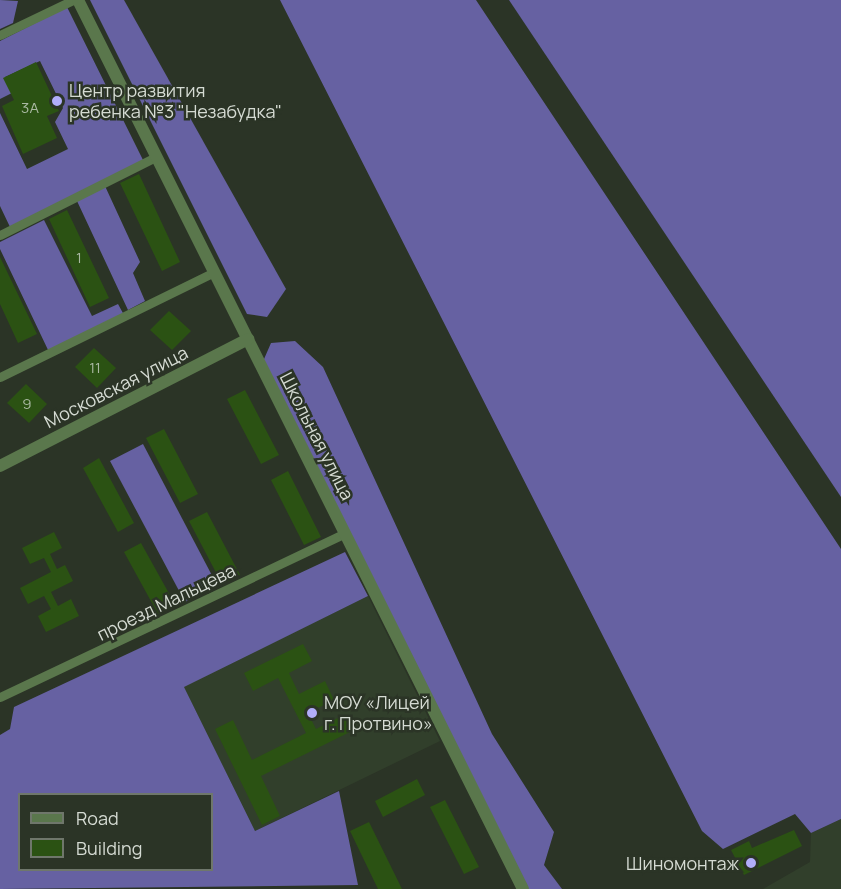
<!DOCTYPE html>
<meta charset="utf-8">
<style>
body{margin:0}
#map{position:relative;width:841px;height:889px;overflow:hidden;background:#2b3426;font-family:Manrope,sans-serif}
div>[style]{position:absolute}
.built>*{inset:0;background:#313f2b}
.forest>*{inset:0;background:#6661a2}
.building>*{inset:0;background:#2b5213}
.minor>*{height:9px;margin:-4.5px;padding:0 4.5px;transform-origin:4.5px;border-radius:4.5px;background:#5a774c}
.tertiary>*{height:12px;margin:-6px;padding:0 6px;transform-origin:6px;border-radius:6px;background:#5a774c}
.dots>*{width:16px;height:16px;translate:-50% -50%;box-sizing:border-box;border:3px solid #2b3426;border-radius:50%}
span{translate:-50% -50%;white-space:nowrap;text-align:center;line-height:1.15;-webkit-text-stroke:5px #2b3426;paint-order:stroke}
.number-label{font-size:15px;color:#aab9a3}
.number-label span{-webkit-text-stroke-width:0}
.poi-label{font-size:18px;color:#d5dbd3}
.left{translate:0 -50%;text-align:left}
.right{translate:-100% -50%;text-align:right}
.street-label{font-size:18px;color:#d5dbd3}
.legend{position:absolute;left:18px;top:793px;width:195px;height:78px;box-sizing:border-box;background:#2b3426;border:2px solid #6f776b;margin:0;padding:8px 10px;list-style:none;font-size:18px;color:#d5dbd3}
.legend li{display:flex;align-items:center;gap:12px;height:30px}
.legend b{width:30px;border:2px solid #6f776b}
</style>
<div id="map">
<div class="built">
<div style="clip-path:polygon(368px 596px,440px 741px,255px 831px,183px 686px)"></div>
<div style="clip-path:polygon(841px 819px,841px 889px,763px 889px,810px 862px,811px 833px)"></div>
</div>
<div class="forest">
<div style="clip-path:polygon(0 0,18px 1px,13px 23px,0 29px)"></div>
<div style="clip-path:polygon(90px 0,124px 0,286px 289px,267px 317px,247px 314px)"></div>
<div style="clip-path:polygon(280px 0,476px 0,841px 549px,841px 819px,811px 833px,795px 814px,723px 849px,702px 831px)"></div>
<div style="clip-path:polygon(509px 0,841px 0,841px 497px)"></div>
<div style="clip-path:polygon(67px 7px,143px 160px,10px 227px,0 206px,0 113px,27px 169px,68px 149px,55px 122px,63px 108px,40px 61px,5px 77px,12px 93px,0 99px,0 41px)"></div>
<div style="clip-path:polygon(105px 186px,140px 262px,133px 273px,145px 301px,128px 310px,77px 201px)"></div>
<div style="clip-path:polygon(44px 220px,92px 316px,118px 304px,124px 315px,49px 352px,0 249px,0 242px)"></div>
<div style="clip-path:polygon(295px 341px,323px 367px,492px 734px,554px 832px,544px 865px,562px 889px,527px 889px,261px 366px,271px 343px)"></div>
<div style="clip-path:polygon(143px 444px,217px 585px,185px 602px,110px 461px)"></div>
<div style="clip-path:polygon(evenodd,345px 552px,368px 596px,184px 687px,255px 831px,339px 791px,358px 885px,0 889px,0 735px,10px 729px,14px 707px,345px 552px,20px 794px,212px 794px,212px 870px,20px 870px,20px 794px)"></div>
</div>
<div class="building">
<div style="clip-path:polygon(36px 62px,59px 111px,47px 116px,57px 138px,23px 154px,2px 106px,14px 100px,3px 78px)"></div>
<div style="clip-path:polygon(139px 174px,180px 262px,162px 271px,120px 183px)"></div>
<div style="clip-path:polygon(67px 210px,109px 298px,90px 307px,49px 219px)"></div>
<div style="clip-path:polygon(0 257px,37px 334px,18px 343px,0 304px)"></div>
<div style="clip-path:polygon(169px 311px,191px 331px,172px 350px,150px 330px)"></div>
<div style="clip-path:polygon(94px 348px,116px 368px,97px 388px,75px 367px)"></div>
<div style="clip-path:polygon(26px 384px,47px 404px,29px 423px,7px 403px)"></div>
<div style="clip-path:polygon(245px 390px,279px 455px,261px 464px,227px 399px)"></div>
<div style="clip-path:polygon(164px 429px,198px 494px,180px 503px,146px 438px)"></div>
<div style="clip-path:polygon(99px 458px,134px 523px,118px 532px,83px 468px)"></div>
<div style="clip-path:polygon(288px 471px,321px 537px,304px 545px,271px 480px)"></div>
<div style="clip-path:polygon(207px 512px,240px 575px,222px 584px,189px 521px)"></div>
<div style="clip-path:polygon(54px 532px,62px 548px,50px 554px,57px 569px,65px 565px,73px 581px,51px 592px,58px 606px,71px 599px,79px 616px,46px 632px,38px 616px,51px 609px,44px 596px,28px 604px,20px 588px,51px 572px,44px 558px,30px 564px,22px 548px)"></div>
<div style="clip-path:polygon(141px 543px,176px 606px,158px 614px,124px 552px)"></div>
<div style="clip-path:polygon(303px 644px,312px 661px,289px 673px,299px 694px,325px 681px,334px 700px,308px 713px,316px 729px,344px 715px,352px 731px,261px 776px,280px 816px,262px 825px,215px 729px,233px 720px,252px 760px,306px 733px,278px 678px,253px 691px,244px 673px)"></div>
<div style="clip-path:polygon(417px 779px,425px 795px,383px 817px,375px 801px)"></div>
<div style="clip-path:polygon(445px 800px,479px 867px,464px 874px,430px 807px)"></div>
<div style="clip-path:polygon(369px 822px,402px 889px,378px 889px,350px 831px)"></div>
<div style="clip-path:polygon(794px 830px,802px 846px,744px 875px,731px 850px,749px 841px,752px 848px)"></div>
</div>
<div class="minor">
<div style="left:0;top:35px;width:81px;rotate:-25.6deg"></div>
<div style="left:0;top:235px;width:174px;rotate:-26.6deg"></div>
<div style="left:0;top:377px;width:238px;rotate:-26.1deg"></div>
<div style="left:0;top:697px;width:382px;rotate:-25.4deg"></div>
</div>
<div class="tertiary">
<div style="left:78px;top:0;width:994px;rotate:63.41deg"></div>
<div style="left:0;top:466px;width:279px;rotate:-27.1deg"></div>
</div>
<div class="dots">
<div style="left:57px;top:101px;background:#b1adfa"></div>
<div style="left:312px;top:713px;background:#b1adfa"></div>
<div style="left:751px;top:863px;background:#b1adfa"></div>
</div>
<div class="number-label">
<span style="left:30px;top:108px">3А</span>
<span style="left:79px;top:258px">1</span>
<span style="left:95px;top:368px">11</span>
<span style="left:27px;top:404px">9</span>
</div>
<div class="poi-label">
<span class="left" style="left:69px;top:101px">Центр развития<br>ребенка №3 "Незабудка"</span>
<span class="left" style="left:324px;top:713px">МОУ «Лицей<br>г. Протвино»</span>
<span class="right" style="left:739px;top:863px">Шиномонтаж</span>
</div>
<div class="street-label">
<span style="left:116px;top:387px;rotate:-27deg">Московская улица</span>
<span style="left:317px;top:436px;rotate:63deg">Школьная улица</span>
<span style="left:166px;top:602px;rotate:-26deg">проезд Мальцева</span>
</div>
<ul class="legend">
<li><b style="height:8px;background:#5a774c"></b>Road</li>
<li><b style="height:16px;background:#2b5213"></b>Building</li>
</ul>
</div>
